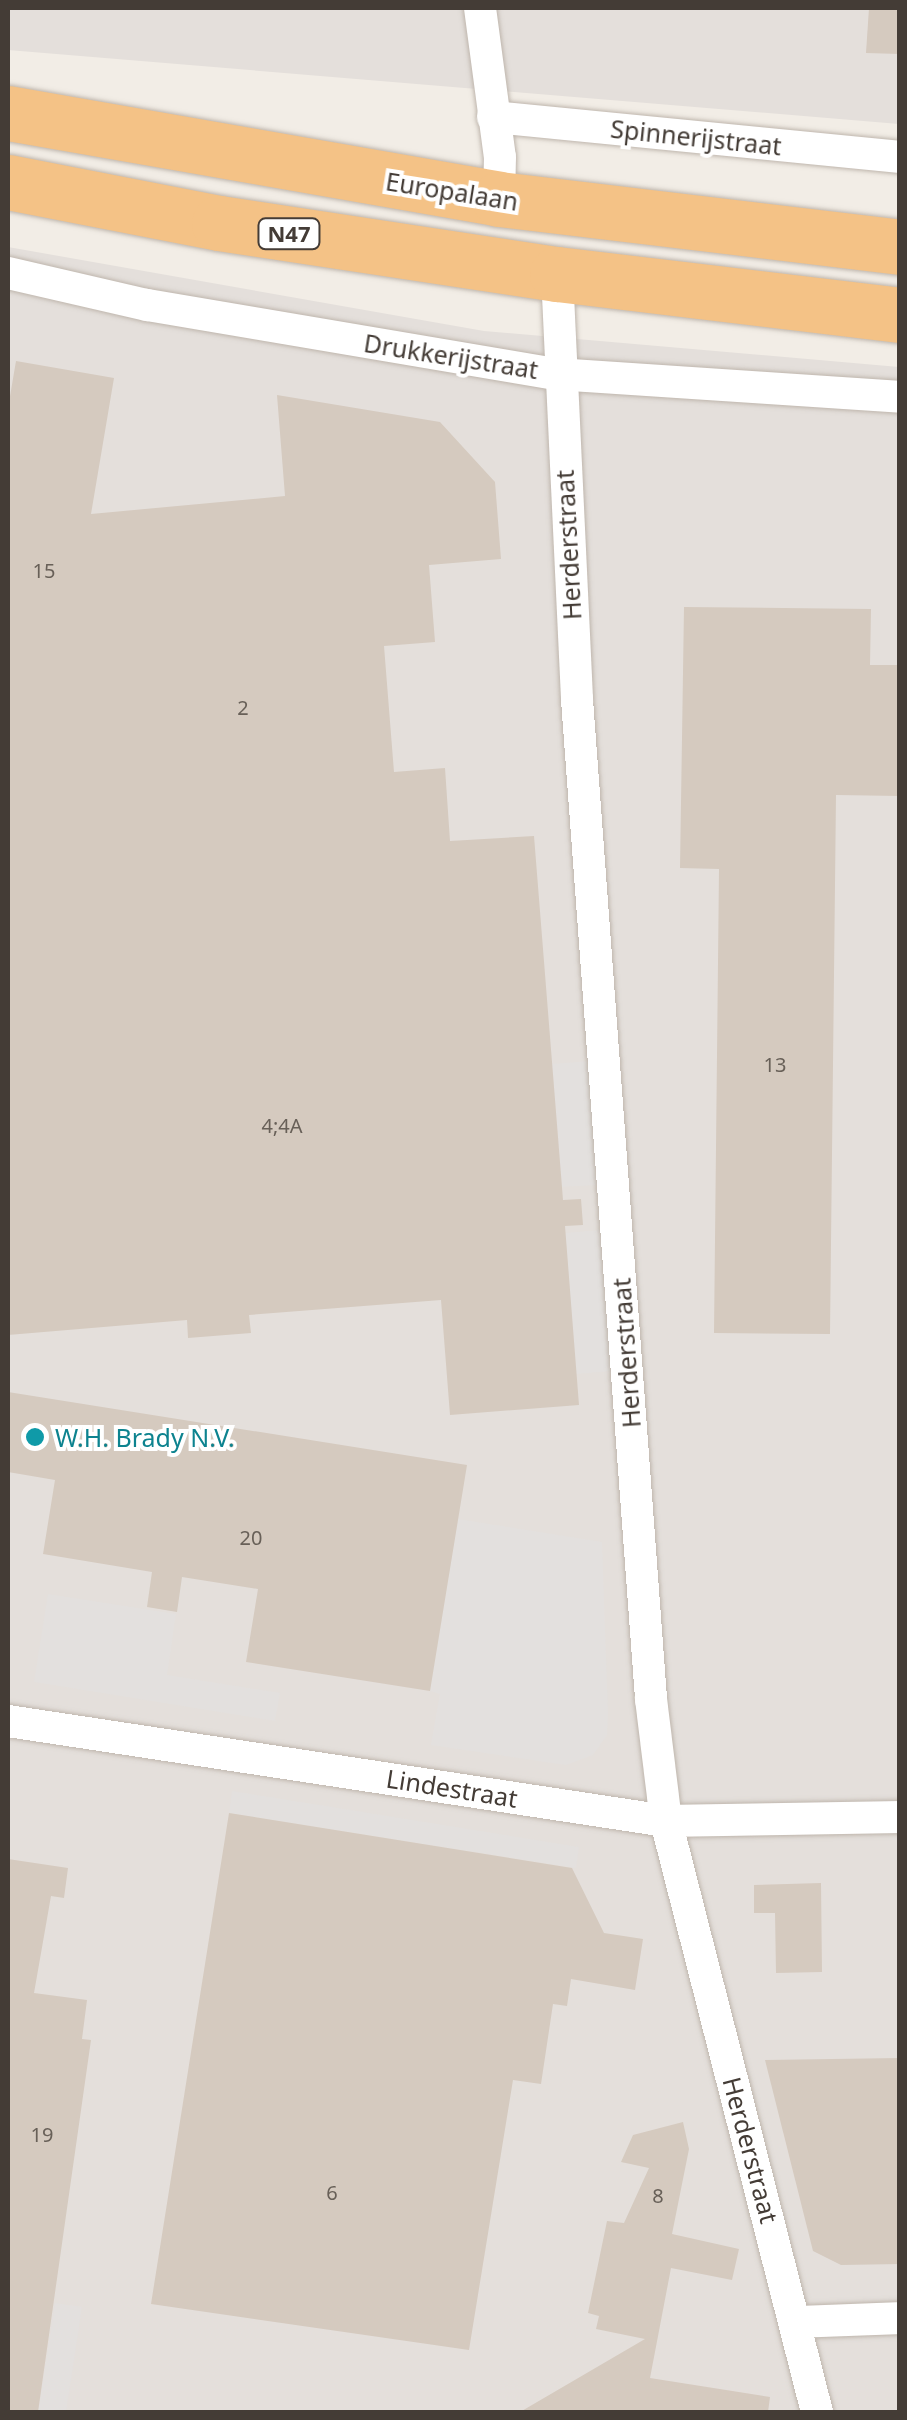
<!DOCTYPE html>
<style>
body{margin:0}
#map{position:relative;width:907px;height:2420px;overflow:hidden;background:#f2ede6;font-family:"Noto Sans",sans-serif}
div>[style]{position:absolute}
.industrial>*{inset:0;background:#e4dfdb}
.parking>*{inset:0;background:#e3e0de}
.building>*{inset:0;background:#d5cabf}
.roads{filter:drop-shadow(0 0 2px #bfb6ad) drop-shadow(0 0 2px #bfb6ad)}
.minor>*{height:32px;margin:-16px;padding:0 16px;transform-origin:16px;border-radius:16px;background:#fff}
.trunk>*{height:55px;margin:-27.5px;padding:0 27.5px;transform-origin:27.5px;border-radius:27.5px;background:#f4c286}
.dots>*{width:28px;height:28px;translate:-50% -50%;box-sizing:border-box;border:5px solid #fff;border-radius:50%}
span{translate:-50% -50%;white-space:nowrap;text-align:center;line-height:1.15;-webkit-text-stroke:8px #fff;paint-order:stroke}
.number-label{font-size:20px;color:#686058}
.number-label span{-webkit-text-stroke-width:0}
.shield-label span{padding:2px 8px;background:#fff;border:2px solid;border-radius:8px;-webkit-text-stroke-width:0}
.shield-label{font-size:22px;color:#443c36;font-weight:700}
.street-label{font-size:25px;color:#443c36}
.culture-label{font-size:25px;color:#0d838f}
.left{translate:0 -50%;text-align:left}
.frame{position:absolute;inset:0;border:10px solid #443c36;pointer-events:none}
</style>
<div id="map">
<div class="industrial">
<div style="clip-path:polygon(8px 8px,899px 8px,899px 124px,8px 50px)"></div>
<div style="clip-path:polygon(8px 247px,484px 331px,899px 367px,899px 2412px,8px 2412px)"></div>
</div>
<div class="parking">
<div style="clip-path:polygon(590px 1061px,599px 1185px,562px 1187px,552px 1064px)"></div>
<div style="clip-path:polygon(600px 1230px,611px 1371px,576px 1374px,565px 1233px)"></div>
<div style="clip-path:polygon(458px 1519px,602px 1542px,608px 1715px,607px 1735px,593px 1755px,566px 1765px,431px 1745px,440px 1694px,430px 1691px)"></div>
<div style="clip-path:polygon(48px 1594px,176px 1614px,167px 1675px,280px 1693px,275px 1721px,34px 1682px)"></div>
<div style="clip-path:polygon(232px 1791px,579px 1847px,576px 1868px,229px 1813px)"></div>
<div style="clip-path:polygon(55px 2303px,82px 2307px,66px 2412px,38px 2412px)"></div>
</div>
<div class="building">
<div style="clip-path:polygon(869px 8px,900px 8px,900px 54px,866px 53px)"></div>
<div style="clip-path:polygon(16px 361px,114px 378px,91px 514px,285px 496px,277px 395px,440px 422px,495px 482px,501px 559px,429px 565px,435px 642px,384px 646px,394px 772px,445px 768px,450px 841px,534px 836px,563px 1200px,581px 1199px,583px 1225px,565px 1226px,579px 1405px,450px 1415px,441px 1300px,249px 1315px,251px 1333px,188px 1338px,187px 1320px,8px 1335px,8px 408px)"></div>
<div style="clip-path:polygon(684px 607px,871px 609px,870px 665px,900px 665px,900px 796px,836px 795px,830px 1334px,714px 1333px,719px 869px,680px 868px)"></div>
<div style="clip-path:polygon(8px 1392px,467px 1465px,430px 1691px,246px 1662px,258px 1589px,182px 1577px,177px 1612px,147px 1607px,152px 1572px,43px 1554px,55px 1480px,8px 1472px)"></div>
<div style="clip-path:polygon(229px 1813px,572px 1868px,604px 1933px,643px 1939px,635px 1990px,571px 1979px,567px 2006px,553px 2004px,541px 2084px,513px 2080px,469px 2350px,151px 2304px)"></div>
<div style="clip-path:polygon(8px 1859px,68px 1868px,64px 1898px,51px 1896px,34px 1993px,87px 2000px,82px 2039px,91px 2040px,38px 2412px,8px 2412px)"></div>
<div style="clip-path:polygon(821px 1883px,822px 1972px,776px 1973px,775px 1913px,754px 1913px,754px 1885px)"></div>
<div style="clip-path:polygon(900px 2058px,900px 2264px,841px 2265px,813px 2251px,765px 2060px)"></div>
<div style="clip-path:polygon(683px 2122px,689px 2149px,672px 2234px,739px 2249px,732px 2280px,671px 2268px,650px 2378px,770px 2397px,768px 2412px,520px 2412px,645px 2339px,596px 2329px,599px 2316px,588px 2313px,607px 2221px,624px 2223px,649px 2168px,621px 2162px,633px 2135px)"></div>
</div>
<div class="roads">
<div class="minor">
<div style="left:480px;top:8px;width:150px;rotate:82.4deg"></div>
<div style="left:500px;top:157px;width:42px;rotate:91.4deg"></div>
<div style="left:493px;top:117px;width:409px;rotate:5.6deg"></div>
<div style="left:8px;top:273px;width:143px;rotate:13deg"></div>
<div style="left:147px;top:305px;width:416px;rotate:9.6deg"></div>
<div style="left:557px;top:374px;width:344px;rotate:3.8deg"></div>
<div style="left:557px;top:274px;width:426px;rotate:87.3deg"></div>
<div style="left:577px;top:700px;width:1002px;rotate:85.76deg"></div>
<div style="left:651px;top:1699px;width:123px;rotate:83deg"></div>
<div style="left:666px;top:1821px;width:610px;rotate:75.67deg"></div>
<div style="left:8px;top:1721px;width:666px;rotate:8.64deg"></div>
<div style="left:666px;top:1821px;width:234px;rotate:-1deg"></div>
<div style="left:796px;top:2322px;width:104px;rotate:-2.2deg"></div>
</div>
<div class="trunk">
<div style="left:8px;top:113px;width:498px;rotate:9.9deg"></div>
<div style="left:499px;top:199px;width:404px;rotate:6.8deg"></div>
<div style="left:8px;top:182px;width:215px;rotate:11deg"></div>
<div style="left:219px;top:223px;width:342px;rotate:8.6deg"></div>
<div style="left:557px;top:274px;width:345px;rotate:6.8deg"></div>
</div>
</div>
<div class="dots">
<div style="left:35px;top:1437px;background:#0f9aa8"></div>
</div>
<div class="number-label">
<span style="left:44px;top:570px">15</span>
<span style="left:243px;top:707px">2</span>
<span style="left:775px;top:1064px">13</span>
<span style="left:282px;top:1125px">4;4A</span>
<span style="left:251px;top:1537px">20</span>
<span style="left:42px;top:2134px">19</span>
<span style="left:332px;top:2192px">6</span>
<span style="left:658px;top:2195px">8</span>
</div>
<div class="shield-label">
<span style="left:289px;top:234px">N47</span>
</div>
<div class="street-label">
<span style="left:696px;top:137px;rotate:6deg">Spinnerijstraat</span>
<span style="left:452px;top:191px;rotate:9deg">Europalaan</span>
<span style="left:451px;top:356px;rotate:9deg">Drukkerijstraat</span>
<span style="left:568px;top:545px;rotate:-93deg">Herderstraat</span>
<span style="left:626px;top:1353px;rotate:-94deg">Herderstraat</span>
<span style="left:452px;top:1788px;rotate:9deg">Lindestraat</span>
<span style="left:751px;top:2150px;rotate:75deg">Herderstraat</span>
</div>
<div class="culture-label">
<span class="left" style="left:55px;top:1437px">W.H. Brady N.V.</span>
</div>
<div class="frame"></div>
</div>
